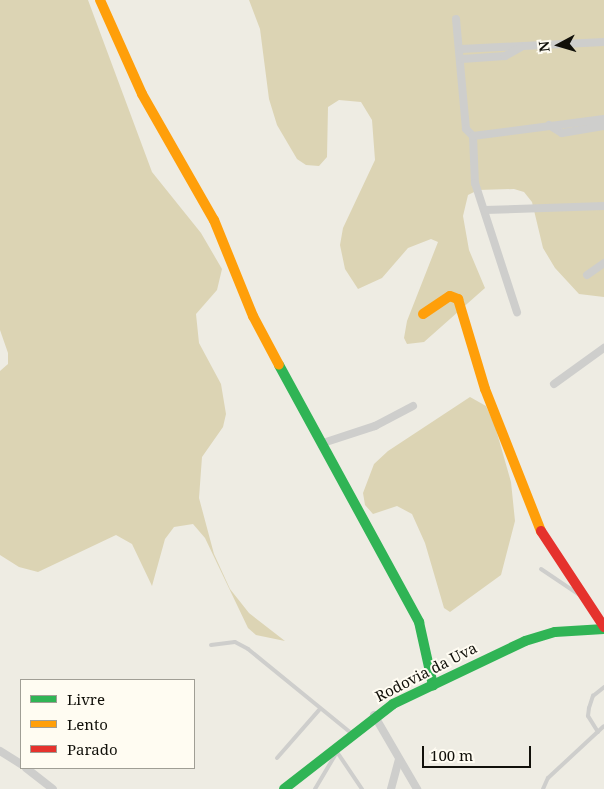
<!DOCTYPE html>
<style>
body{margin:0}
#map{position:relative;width:604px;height:789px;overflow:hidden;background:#eeece3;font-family:"Noto Serif",serif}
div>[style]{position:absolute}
.green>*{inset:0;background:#dcd4b4}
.lane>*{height:4px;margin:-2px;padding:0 2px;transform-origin:2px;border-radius:2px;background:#cececc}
.street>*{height:8px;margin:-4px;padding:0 4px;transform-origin:4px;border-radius:4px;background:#cececc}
.fast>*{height:10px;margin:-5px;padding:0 5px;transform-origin:5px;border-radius:5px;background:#30b455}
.slow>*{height:10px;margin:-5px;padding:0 5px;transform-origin:5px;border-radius:5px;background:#ff9f0a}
.jam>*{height:10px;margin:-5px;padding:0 5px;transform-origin:5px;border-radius:5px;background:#e5322d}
span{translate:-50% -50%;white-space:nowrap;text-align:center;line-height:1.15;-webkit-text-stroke:4px #fffcf2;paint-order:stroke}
.street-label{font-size:15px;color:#11100a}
.legend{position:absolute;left:20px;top:679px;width:175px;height:90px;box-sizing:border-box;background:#fffcf2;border:1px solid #a09e95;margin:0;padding:6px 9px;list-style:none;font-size:15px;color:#11100a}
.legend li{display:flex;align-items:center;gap:10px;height:25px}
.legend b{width:25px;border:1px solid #a09e95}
.north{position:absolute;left:534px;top:20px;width:50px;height:50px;-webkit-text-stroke:4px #fffcf2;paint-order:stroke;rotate:264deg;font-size:14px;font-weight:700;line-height:20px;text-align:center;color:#11100a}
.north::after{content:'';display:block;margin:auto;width:18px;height:22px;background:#11100a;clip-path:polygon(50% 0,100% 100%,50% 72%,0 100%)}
.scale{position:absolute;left:422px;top:746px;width:109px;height:22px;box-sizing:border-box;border:2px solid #11100a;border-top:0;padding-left:6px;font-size:15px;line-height:18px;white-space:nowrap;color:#11100a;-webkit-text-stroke:4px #fffcf2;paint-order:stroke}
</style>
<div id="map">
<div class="green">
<div style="clip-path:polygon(0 0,88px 0,152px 172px,201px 233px,222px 269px,217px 290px,196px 314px,199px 343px,221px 384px,226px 414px,223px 427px,202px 457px,199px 498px,214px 554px,230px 589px,249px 613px,285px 641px,256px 635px,248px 628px,205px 538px,193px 524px,174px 527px,165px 539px,152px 586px,132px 544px,116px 535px,38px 572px,19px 567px,0 555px,0 371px,8px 364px,8px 353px,0 330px)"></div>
<div style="clip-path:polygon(249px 0,604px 0,604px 297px,579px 294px,555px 268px,543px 248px,532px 202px,524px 192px,514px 189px,478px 190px,468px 195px,463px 216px,469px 250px,485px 288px,424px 342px,407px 344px,404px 338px,407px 321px,438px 242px,431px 239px,408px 248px,382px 278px,358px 289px,345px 269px,340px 245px,343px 228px,375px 160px,372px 120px,361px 102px,339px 100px,328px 107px,327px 157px,319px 166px,306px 165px,297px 159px,277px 125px,269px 99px,260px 29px)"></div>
<div style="clip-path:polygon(470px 397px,486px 406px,495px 426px,511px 482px,515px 521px,501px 575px,450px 612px,444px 608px,425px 543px,412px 514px,397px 506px,373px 514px,365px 505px,363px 493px,374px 464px,388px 451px)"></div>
</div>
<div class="lane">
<div style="left:541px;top:569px;width:45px;rotate:34deg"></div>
<div style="left:211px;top:645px;width:24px;rotate:-7deg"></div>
<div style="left:235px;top:642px;width:15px;rotate:28deg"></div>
<div style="left:248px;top:649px;width:133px;rotate:39.2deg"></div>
<div style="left:598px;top:732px;width:19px;rotate:-122deg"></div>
<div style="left:588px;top:716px;width:8px;rotate:-83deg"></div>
<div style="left:589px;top:708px;width:13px;rotate:-72deg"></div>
<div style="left:593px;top:696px;width:14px;rotate:-39deg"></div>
<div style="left:337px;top:752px;width:45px;rotate:56deg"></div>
<div style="left:277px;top:758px;width:64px;rotate:-48.8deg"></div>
<div style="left:315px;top:789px;width:43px;rotate:-59.3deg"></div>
<div style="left:543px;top:789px;width:12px;rotate:-66deg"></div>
<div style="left:548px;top:778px;width:76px;rotate:-42.9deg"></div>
</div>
<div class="street">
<div style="left:456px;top:19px;width:110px;rotate:84.8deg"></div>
<div style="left:466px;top:129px;width:10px;rotate:45deg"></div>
<div style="left:473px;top:136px;width:47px;rotate:87.6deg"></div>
<div style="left:475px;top:183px;width:136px;rotate:72deg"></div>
<div style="left:461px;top:49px;width:143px;rotate:-2.8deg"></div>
<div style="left:462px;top:59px;width:43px;rotate:-4deg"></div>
<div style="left:505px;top:56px;width:18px;rotate:-29deg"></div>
<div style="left:549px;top:125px;width:15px;rotate:32deg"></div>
<div style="left:562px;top:133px;width:43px;rotate:-9.5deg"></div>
<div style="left:473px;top:136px;width:132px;rotate:-7.4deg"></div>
<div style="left:485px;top:210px;width:119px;rotate:-1.9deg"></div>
<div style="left:587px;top:275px;width:21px;rotate:-35deg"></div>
<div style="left:554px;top:384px;width:62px;rotate:-35.8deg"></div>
<div style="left:323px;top:443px;width:55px;rotate:-18.1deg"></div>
<div style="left:375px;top:426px;width:43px;rotate:-27.8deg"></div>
<div style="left:374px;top:715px;width:86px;rotate:59.8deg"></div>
<div style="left:0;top:751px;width:25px;rotate:32deg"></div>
<div style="left:26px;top:768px;width:34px;rotate:38deg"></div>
<div style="left:391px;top:789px;width:30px;rotate:-75deg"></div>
</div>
<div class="fast">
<div style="left:279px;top:365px;width:293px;rotate:61.4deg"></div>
<div style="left:419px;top:622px;width:65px;rotate:77.5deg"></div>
<div style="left:284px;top:789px;width:138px;rotate:-37.9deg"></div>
<div style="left:393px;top:704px;width:146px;rotate:-25.5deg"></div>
<div style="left:525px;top:641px;width:31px;rotate:-17deg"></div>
<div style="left:555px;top:632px;width:49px;rotate:-3.5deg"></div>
</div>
<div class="slow">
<div style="left:100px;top:0;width:103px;rotate:65.9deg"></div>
<div style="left:142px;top:94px;width:145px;rotate:60.3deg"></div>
<div style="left:214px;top:220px;width:104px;rotate:67.9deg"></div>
<div style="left:253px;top:316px;width:55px;rotate:62deg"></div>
<div style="left:423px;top:314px;width:32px;rotate:-34deg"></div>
<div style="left:450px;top:296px;width:9px;rotate:21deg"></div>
<div style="left:458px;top:299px;width:94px;rotate:73.3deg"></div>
<div style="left:485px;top:389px;width:153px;rotate:68.5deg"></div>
</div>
<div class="jam">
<div style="left:541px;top:531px;width:115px;rotate:56.7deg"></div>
</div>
<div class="street-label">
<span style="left:426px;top:672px;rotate:-27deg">Rodovia da Uva</span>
</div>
<ul class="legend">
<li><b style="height:6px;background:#30b455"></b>Livre</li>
<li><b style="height:6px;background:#ff9f0a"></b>Lento</li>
<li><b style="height:6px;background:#e5322d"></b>Parado</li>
</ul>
<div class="north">N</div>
<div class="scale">100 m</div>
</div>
